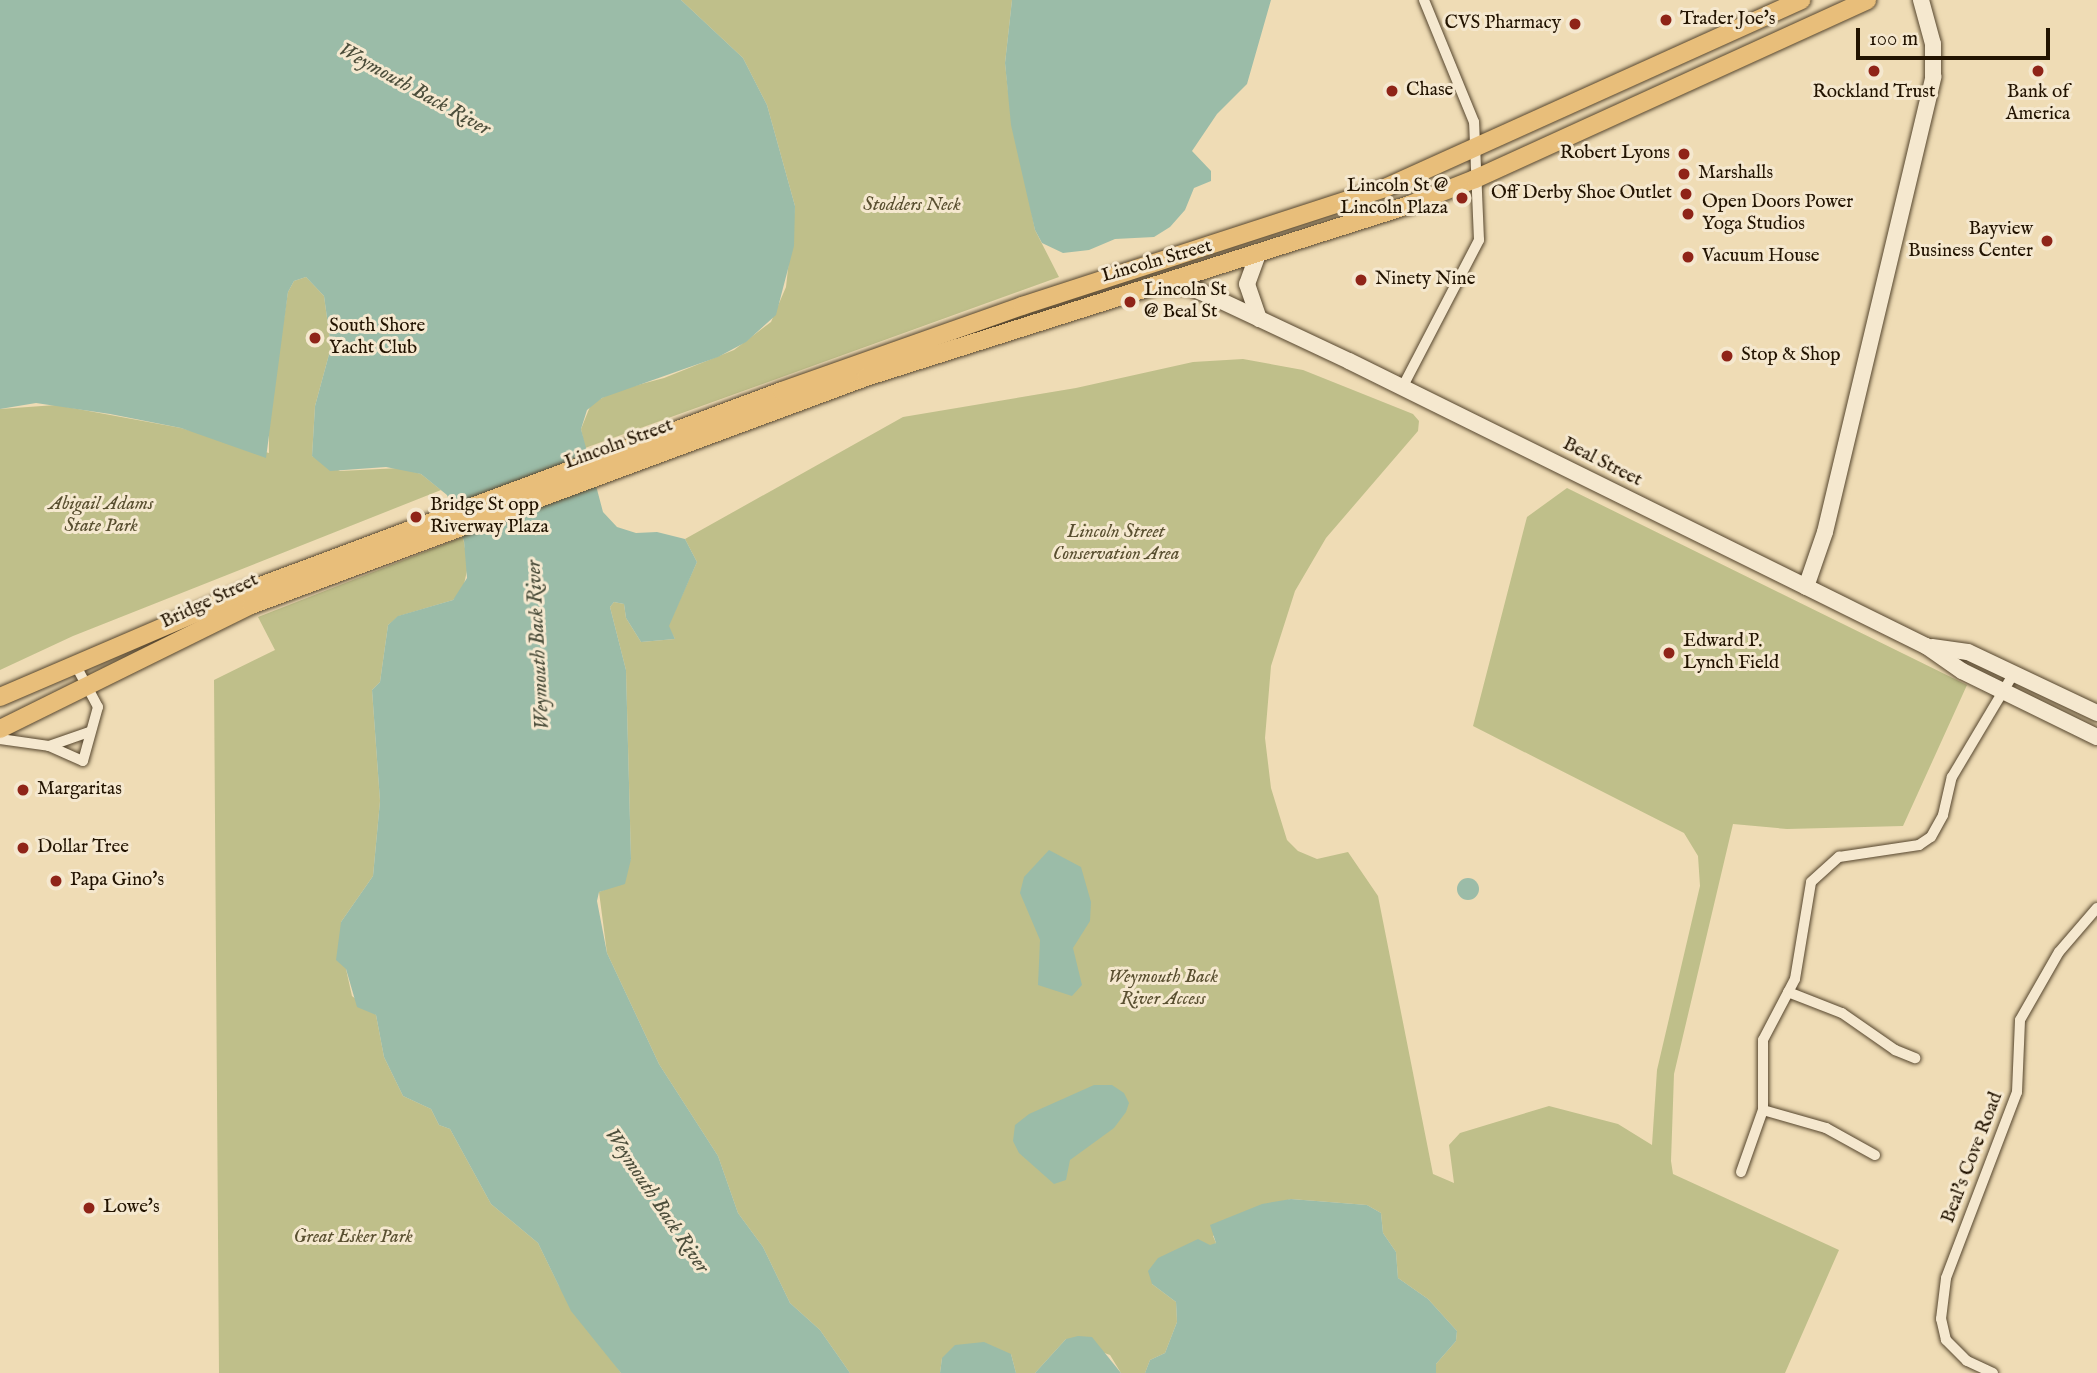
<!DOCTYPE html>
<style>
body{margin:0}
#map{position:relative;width:2097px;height:1373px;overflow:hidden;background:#efdcb5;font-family:"IM FELL English",serif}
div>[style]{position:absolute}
.green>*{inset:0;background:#bfbf8a}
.water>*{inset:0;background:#9bbca8}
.round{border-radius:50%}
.roads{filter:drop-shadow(0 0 2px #55452d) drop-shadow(0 0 2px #55452d)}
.street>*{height:10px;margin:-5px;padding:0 5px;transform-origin:5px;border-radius:5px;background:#f5e8cf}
.secondary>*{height:16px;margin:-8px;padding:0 8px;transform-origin:8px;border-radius:8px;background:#f5e8cf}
.primary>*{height:18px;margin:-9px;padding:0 9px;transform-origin:9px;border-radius:9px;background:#e8be7a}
.dots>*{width:19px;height:19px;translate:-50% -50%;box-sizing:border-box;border:4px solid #f5e8cf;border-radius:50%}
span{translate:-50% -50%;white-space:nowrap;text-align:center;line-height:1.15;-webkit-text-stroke:6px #f5e8cf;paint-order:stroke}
.poi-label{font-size:19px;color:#221300}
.left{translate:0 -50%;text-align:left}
.right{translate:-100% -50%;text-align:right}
.park-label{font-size:19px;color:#594f30;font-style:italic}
.street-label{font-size:19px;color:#221300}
.water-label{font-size:21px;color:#4c4e3b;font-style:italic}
.scale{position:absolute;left:1856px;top:28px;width:194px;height:32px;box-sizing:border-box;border:4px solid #221300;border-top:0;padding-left:9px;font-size:21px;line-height:24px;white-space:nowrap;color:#221300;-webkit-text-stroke:5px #f5e8cf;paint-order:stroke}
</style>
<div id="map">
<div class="green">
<div style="clip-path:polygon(681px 0,1012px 0,1005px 63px,1008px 91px,1035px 230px,1059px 277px,585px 448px,581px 429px,591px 404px,615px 391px,664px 378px,734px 350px,771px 322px,786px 287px,795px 206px,767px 105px,743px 58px)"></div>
<div style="clip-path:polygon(306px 277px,324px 296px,331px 347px,315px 406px,312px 456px,340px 471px,400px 468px,421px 474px,441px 490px,73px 636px,0 670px,0 409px,56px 405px,181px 428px,269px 453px,269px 415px,288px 292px,294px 281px)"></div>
<div style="clip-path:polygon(1243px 359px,1303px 370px,1413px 414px,1419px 421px,1418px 431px,1326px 538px,1295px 591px,1271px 666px,1265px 738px,1271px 788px,1287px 840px,1298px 851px,1317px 859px,1348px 852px,1378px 896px,1433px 1174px,1454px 1183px,1449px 1145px,1460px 1133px,1549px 1106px,1618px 1124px,1652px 1145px,1657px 1070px,1700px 886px,1698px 856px,1684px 833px,1473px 726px,1527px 517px,1567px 488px,1967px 685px,1903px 826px,1787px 829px,1733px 824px,1674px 1074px,1671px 1161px,1673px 1174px,1839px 1250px,1785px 1373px,1436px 1373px,1436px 1364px,1456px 1341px,1457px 1331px,1428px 1299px,1398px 1278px,1396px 1252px,1383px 1233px,1381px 1213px,1367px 1205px,1291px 1199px,1245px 1213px,1213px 1236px,1216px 1243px,1152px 1284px,1176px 1302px,1177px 1322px,1165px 1353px,1150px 1360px,1145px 1373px,1121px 1373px,1110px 1355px,1066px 1339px,1035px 1373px,1016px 1373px,1011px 1354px,942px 1358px,940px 1373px,850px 1373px,820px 1330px,790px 1303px,763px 1247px,738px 1213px,718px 1156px,659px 1064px,607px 953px,599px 892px,614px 886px,631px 859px,626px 670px,610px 607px,614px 602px,624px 604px,626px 618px,641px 642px,675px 639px,668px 626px,697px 562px,685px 539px,903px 417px,1076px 388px,1193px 362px)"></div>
<div style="clip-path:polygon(463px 537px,468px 566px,463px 589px,453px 600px,399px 616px,388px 625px,380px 682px,372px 690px,380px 801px,373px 876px,341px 922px,346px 969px,352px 996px,376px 1015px,384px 1057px,403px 1096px,431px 1109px,439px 1125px,450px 1129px,491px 1204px,538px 1243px,559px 1286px,621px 1373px,219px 1373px,214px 680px,275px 650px,258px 617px)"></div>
</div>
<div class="water">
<div style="clip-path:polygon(0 0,681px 0,743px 58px,767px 105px,795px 206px,794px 246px,776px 315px,746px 342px,718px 357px,602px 398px,587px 410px,581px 429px,603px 512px,617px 527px,636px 533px,657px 532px,685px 539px,697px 562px,669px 626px,675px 639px,641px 642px,626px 618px,624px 604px,614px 602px,610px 607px,626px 670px,631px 859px,625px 884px,599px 892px,597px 901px,607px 953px,659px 1064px,718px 1156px,738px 1213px,763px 1247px,790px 1303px,820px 1330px,850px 1373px,621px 1373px,571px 1311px,538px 1243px,491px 1204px,450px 1129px,439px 1125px,431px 1109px,403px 1096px,384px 1057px,376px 1015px,357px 1007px,346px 969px,336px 960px,341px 922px,373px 876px,380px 801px,372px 690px,380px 682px,388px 625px,398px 616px,453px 600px,467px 578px,464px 541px,447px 495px,421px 474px,386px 467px,330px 471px,312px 456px,315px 406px,331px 347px,324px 296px,306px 277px,294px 281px,288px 292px,266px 458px,181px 428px,110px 414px,36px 403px,0 409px)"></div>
<div style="clip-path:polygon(1012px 0,1271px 0,1247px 84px,1217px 114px,1192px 151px,1211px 171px,1211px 181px,1194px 188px,1185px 210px,1170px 227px,1154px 237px,1115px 239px,1089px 250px,1063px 253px,1042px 243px,1035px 230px,1011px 125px,1005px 63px)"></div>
<div style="clip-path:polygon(1049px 850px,1081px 867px,1091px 902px,1090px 921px,1073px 948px,1082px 985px,1072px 996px,1038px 985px,1040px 940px,1020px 893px,1024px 877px)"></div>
<div class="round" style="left:1457px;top:878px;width:22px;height:22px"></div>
<div style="clip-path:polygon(1094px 1085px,1112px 1085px,1124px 1093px,1129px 1103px,1126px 1112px,1114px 1128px,1070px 1160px,1066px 1180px,1054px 1184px,1019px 1153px,1013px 1141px,1015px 1125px,1029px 1114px)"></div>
<div style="clip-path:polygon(1291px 1199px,1367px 1205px,1381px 1213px,1383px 1233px,1396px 1252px,1398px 1278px,1428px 1299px,1457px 1331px,1456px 1341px,1436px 1364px,1436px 1373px,1145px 1373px,1150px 1360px,1165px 1353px,1177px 1322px,1176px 1302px,1152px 1284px,1148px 1271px,1158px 1258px,1198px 1239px,1210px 1245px,1216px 1243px,1210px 1225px,1262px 1204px)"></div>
<div style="clip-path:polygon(1078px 1336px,1092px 1337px,1121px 1373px,1035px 1373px,1066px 1339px)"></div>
<div style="clip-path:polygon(984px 1342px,1011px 1354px,1016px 1373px,940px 1373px,942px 1358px,955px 1345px)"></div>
</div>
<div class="roads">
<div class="street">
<div style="left:1402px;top:388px;width:167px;rotate:-62.5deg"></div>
<div style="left:1479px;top:240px;width:118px;rotate:-92.4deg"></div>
<div style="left:1474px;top:122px;width:132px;rotate:-112.3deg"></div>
<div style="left:0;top:739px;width:49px;rotate:8.1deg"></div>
<div style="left:49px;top:746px;width:37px;rotate:24deg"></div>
<div style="left:83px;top:761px;width:56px;rotate:-74.5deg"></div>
<div style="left:98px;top:707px;width:51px;rotate:-118.1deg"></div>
<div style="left:49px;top:746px;width:42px;rotate:-19.3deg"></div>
<div style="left:1788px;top:992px;width:58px;rotate:21.3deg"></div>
<div style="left:1842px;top:1013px;width:65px;rotate:34.9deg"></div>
<div style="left:1895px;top:1050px;width:22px;rotate:22deg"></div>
<div style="left:1763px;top:1110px;width:66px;rotate:15.9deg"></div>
<div style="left:1826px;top:1128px;width:56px;rotate:28.9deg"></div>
<div style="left:1741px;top:1172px;width:66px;rotate:-70.5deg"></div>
<div style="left:1763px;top:1110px;width:70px;rotate:-90deg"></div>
<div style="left:1763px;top:1040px;width:69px;rotate:-62.3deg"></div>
<div style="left:1795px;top:979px;width:98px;rotate:-80.6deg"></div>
<div style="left:1811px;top:882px;width:38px;rotate:-42deg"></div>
<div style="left:1839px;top:857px;width:81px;rotate:-8.5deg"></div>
<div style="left:1919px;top:845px;width:14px;rotate:-34deg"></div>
<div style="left:1931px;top:837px;width:25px;rotate:-61deg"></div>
<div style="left:1943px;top:815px;width:39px;rotate:-77deg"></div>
<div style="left:1952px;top:777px;width:121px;rotate:-59.2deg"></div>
<div style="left:1993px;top:1373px;width:29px;rotate:-155deg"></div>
<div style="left:1967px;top:1361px;width:30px;rotate:-135deg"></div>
<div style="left:1946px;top:1340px;width:22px;rotate:-103deg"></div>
<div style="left:1941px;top:1319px;width:41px;rotate:-83deg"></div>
<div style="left:1946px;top:1278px;width:199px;rotate:-69.1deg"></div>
<div style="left:2017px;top:1092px;width:72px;rotate:-87.6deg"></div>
<div style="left:2020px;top:1020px;width:78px;rotate:-60.2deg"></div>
<div style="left:2059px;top:952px;width:58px;rotate:-49.2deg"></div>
</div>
<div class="secondary">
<div style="left:1258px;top:254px;width:32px;rotate:110deg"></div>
<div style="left:1247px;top:284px;width:37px;rotate:71deg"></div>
<div style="left:1161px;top:286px;width:28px;rotate:2deg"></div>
<div style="left:1189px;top:287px;width:26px;rotate:23deg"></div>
<div style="left:1213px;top:297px;width:150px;rotate:25.2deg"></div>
<div style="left:1349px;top:361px;width:644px;rotate:26.29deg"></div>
<div style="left:1926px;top:646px;width:44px;rotate:34.8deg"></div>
<div style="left:1962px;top:671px;width:150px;rotate:26.1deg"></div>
<div style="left:1806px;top:587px;width:58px;rotate:-70.9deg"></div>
<div style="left:1825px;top:532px;width:468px;rotate:-76.6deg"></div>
<div style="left:1933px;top:77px;width:33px;rotate:-90deg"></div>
<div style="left:1933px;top:44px;width:46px;rotate:-105.3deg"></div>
<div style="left:1932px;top:647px;width:36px;rotate:8deg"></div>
<div style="left:1968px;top:652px;width:143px;rotate:25.3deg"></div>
</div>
<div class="primary">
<div style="left:0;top:697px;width:269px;rotate:-23.2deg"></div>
<div style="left:247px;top:591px;width:571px;rotate:-20.5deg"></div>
<div style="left:782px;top:391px;width:255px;rotate:-19.5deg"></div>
<div style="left:1022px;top:306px;width:382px;rotate:-18deg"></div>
<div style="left:1385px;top:188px;width:457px;rotate:-24.3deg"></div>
<div style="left:0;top:729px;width:280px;rotate:-26.3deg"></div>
<div style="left:251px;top:605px;width:656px;rotate:-20.34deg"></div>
<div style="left:866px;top:377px;width:570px;rotate:-17.58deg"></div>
<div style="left:1409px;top:205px;width:71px;rotate:-21.5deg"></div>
<div style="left:1475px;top:179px;width:431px;rotate:-24.5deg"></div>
</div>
</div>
<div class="dots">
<div style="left:1666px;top:20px;background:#8f2418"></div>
<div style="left:1575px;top:24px;background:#8f2418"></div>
<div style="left:1874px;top:71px;background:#8f2418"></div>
<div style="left:2038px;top:71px;background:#8f2418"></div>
<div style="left:1392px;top:91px;background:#8f2418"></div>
<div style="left:1684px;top:154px;background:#8f2418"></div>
<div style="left:1684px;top:174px;background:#8f2418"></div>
<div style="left:1686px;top:194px;background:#8f2418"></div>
<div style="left:1462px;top:198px;background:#8f2418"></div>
<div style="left:1688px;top:214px;background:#8f2418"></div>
<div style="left:2047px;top:241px;background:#8f2418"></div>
<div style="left:1688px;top:257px;background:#8f2418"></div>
<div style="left:1361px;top:280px;background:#8f2418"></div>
<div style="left:1130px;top:302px;background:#8f2418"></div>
<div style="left:315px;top:338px;background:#8f2418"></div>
<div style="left:1727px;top:356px;background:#8f2418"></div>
<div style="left:416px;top:517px;background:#8f2418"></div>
<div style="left:1669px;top:653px;background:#8f2418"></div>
<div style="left:23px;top:790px;background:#8f2418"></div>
<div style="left:23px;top:848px;background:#8f2418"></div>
<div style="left:56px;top:881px;background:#8f2418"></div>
<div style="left:89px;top:1208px;background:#8f2418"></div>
</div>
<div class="poi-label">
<span class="left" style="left:1680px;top:20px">Trader Joe's</span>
<span class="right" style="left:1561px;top:24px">CVS Pharmacy</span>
<span class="left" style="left:1406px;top:91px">Chase</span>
<span style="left:1874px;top:93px">Rockland Trust</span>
<span style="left:2038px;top:104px">Bank of<br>America</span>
<span class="right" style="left:1670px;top:154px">Robert Lyons</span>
<span class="left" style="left:1698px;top:174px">Marshalls</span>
<span class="right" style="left:1448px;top:198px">Lincoln St @<br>Lincoln Plaza</span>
<span class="right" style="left:1672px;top:194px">Off Derby Shoe Outlet</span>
<span class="left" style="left:1702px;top:214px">Open Doors Power<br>Yoga Studios</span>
<span class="right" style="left:2033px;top:241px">Bayview<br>Business Center</span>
<span class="left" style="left:1702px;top:257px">Vacuum House</span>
<span class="left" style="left:1375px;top:280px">Ninety Nine</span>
<span class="left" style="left:1144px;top:302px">Lincoln St<br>@ Beal St</span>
<span class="left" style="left:329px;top:338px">South Shore<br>Yacht Club</span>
<span class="left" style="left:1741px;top:356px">Stop &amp; Shop</span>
<span class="left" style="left:430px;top:517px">Bridge St opp<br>Riverway Plaza</span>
<span class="left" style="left:1683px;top:653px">Edward P.<br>Lynch Field</span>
<span class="left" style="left:37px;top:790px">Margaritas</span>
<span class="left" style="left:37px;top:848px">Dollar Tree</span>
<span class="left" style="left:70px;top:881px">Papa Gino's</span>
<span class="left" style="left:103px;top:1208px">Lowe's</span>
</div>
<div class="park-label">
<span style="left:912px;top:206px">Stodders Neck</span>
<span style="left:101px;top:516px">Abigail Adams<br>State Park</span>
<span style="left:1116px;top:544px">Lincoln Street<br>Conservation Area</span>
<span style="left:1163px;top:989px">Weymouth Back<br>River Access</span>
<span style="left:353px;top:1238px">Great Esker Park</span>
</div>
<div class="street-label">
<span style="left:1157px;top:262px;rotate:-16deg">Lincoln Street</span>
<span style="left:619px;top:445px;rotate:-20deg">Lincoln Street</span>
<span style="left:1602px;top:463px;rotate:27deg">Beal Street</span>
<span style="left:210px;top:602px;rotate:-25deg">Bridge Street</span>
<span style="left:1973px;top:1158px;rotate:-69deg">Beal's Cove Road</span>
</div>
<div class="water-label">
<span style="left:414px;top:90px;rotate:29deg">Weymouth Back River</span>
<span style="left:539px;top:645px;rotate:-93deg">Weymouth Back River</span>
<span style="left:656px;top:1201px;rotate:56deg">Weymouth Back River</span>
</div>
<div class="scale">100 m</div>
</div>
